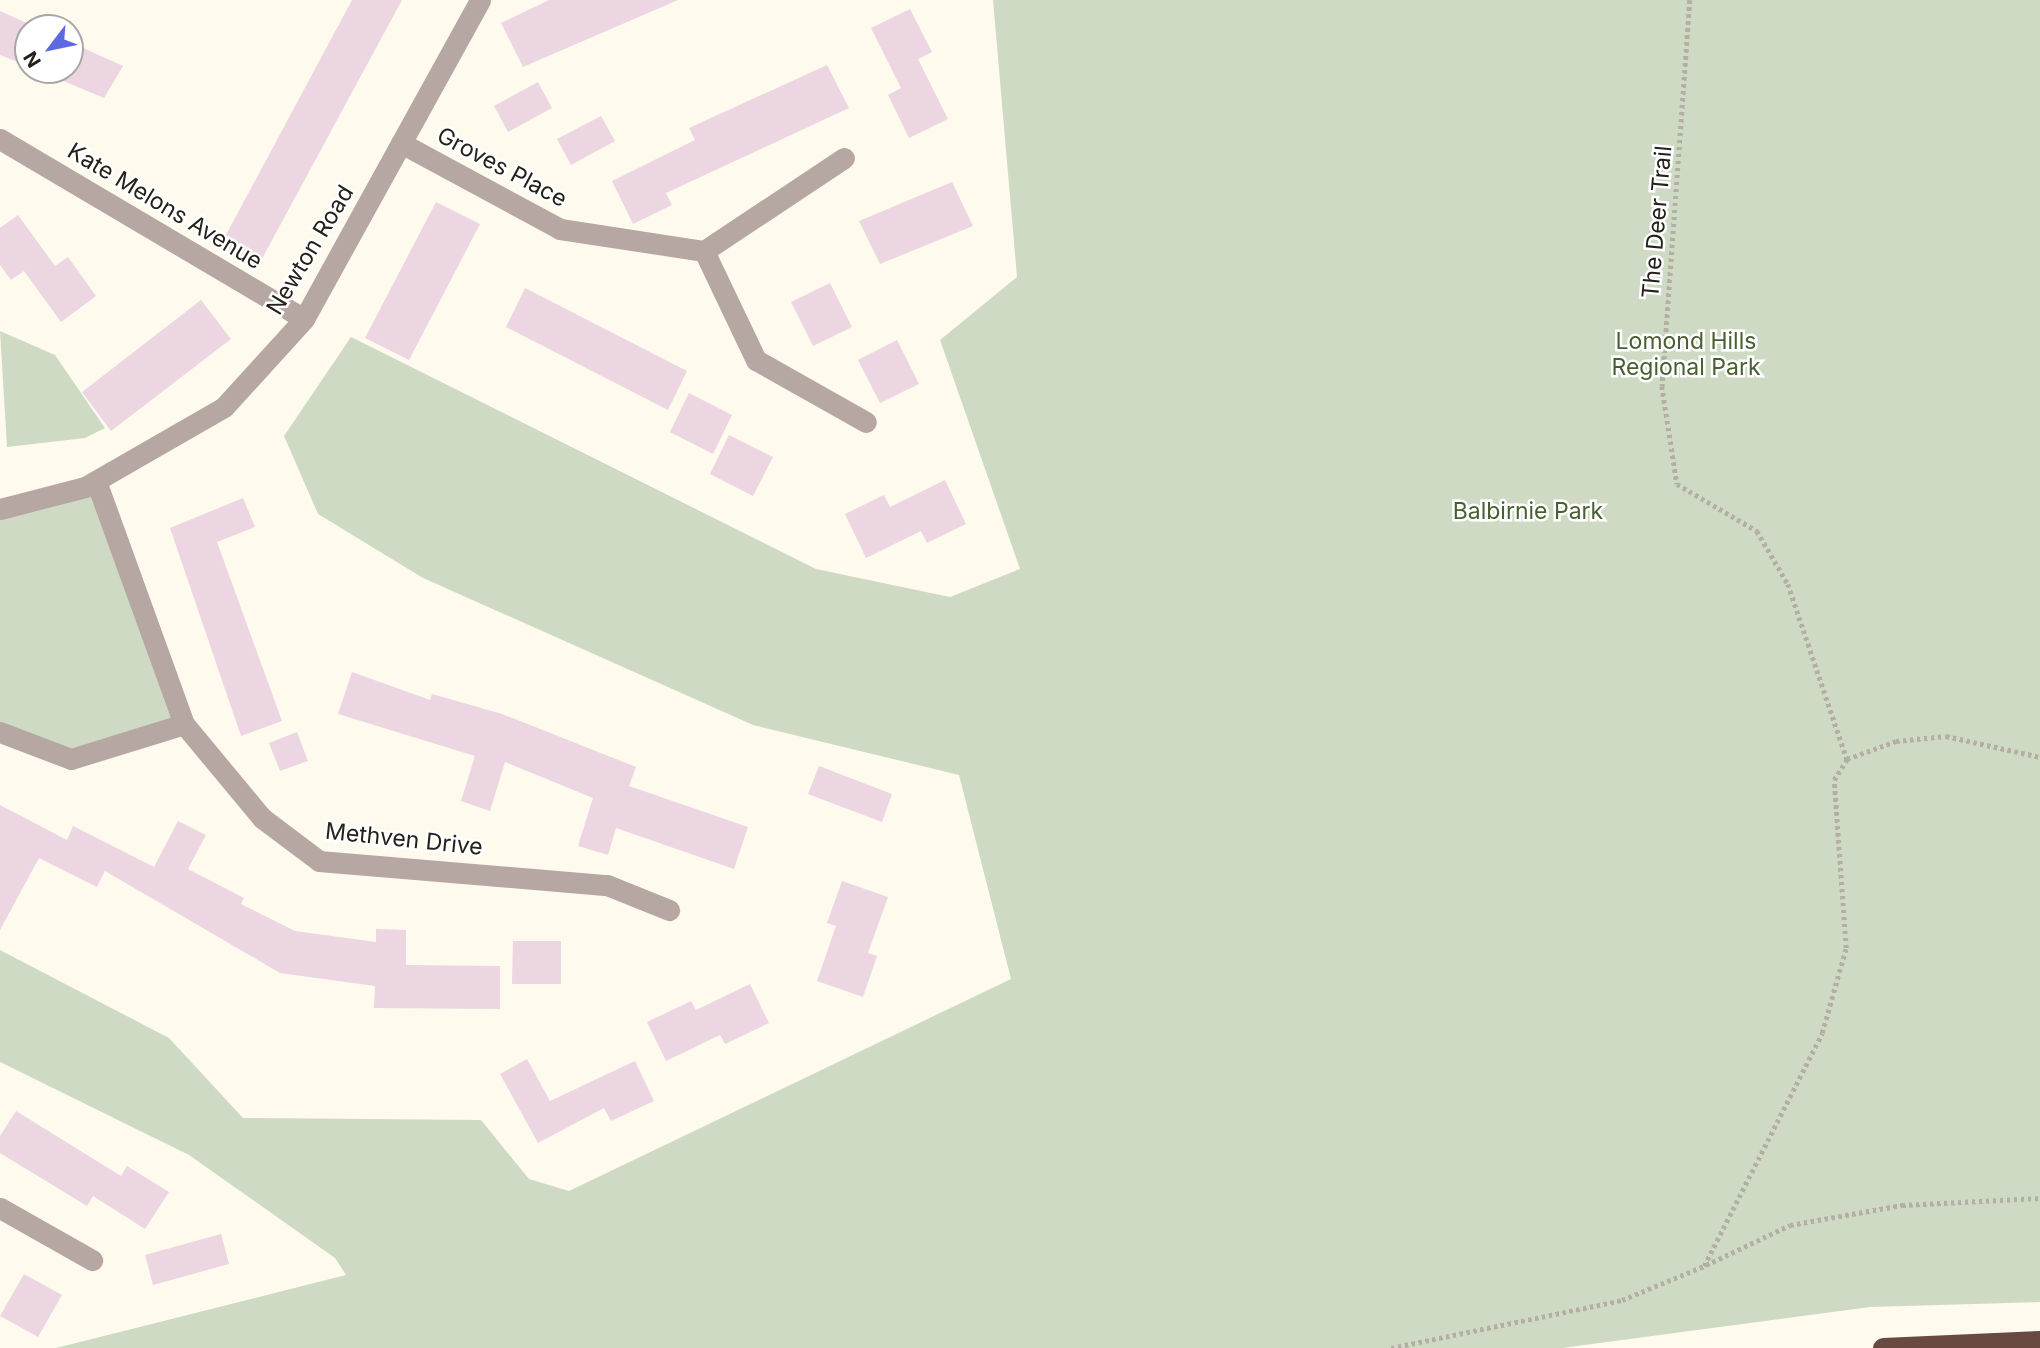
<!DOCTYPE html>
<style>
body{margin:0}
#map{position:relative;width:2040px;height:1348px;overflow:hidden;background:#fffaee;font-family:Inter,sans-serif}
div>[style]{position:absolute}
.green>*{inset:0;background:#cfdac4}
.building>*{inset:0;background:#ebd6e1}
.path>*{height:4.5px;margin-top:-2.25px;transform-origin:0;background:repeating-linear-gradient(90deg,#b4afa5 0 3.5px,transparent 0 7px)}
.minor>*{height:21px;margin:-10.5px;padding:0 10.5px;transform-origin:10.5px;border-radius:10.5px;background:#b7a7a2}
.highway>*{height:21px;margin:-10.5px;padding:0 10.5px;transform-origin:10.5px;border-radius:10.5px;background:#694a42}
span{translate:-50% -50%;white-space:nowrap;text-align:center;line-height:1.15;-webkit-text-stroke:5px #fff;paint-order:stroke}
.street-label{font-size:23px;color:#24211a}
.park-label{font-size:23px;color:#495f31}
.north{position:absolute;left:14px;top:14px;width:70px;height:70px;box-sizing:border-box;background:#fff;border:2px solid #a7a6a3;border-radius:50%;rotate:238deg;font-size:19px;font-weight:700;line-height:28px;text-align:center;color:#24211a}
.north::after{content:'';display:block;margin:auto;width:24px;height:32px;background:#5d69e1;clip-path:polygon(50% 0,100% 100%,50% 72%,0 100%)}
</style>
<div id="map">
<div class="green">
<div style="clip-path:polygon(993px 0,2040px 0,2040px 1302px,1870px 1307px,1562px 1348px,56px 1348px,346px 1275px,335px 1258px,189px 1155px,0 1062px,0 950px,169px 1038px,243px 1118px,481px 1120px,529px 1179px,569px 1191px,1011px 979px,959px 775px,753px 725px,423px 578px,318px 514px,284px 436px,351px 337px,816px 569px,950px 597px,1020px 569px,940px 340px,1017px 277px)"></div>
<div style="clip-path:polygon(0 331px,55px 355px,105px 428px,85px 438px,7px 447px)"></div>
<div style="clip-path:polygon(100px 480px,184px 724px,71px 759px,0 732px,0 509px)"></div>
</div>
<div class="building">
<div style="clip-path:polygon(352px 0,402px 0,258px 266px,220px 246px)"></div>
<div style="clip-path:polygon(549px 0,678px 0,523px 67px,501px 23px)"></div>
<div style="clip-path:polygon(910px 9px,932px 52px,918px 59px,948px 119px,909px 138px,888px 95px,901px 88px,871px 28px)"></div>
<div style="clip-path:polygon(0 11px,38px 28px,28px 28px,28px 66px,0 55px)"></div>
<div style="clip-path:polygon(70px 42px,123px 66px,104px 98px,37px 70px,70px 70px)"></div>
<div style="clip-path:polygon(827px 65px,849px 108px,666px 193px,672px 205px,633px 224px,612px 181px,695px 140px,689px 128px)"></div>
<div style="clip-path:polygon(538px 82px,552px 108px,508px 132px,494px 106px)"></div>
<div style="clip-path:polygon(601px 116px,615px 141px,571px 165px,557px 139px)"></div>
<div style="clip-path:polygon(952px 182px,973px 226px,880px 264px,859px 221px)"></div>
<div style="clip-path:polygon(436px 202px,480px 224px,409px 360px,365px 338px)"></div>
<div style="clip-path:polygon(18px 215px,55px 266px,68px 257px,96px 296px,61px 322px,24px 271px,11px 280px,0 265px,0 228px)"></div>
<div style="clip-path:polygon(830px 283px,852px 327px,813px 346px,791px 302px)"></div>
<div style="clip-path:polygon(525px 288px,687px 371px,668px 410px,506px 327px)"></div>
<div style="clip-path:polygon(201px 300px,231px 339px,111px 431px,82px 392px)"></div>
<div style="clip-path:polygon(897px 340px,919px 384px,880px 403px,858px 360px)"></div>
<div style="clip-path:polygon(689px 393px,732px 415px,713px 454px,670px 432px)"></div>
<div style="clip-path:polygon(729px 435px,773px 457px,753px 496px,710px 474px)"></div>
<div style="clip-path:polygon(945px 480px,966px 524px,927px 543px,921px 531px,866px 558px,845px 514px,884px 495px,890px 507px)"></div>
<div style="clip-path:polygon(243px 498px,255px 527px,217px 542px,282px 721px,241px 736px,170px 528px)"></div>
<div style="clip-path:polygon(352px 672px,430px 700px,432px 694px,502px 714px,636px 767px,629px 786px,748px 827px,734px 869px,616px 828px,608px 855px,578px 846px,593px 798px,505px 762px,490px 811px,461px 801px,475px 756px,338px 714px)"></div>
<div style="clip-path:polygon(297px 732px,308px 761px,280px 771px,269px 743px)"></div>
<div style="clip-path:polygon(819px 766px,892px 794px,882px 822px,808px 794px)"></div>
<div style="clip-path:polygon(0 805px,67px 840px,73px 826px,154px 867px,178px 821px,206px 835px,188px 869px,244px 898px,241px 904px,295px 931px,376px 942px,376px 929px,406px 930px,406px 965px,500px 966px,500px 1009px,374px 1008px,375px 986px,280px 973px,105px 871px,97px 887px,39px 858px,0 930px)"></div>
<div style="clip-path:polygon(842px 881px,888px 897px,868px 953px,877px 956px,863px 997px,817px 981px,836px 926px,827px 923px)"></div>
<div style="clip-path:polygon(513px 941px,561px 941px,561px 984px,512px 984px)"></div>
<div style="clip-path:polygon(750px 984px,769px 1023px,725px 1044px,720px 1035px,666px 1061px,647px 1022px,691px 1001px,696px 1010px)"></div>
<div style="clip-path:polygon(527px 1059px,550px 1101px,635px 1061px,654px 1101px,611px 1121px,604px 1108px,538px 1143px,500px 1074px)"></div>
<div style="clip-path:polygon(16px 1111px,121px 1176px,127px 1166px,169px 1192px,145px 1229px,93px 1196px,87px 1206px,0 1153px,0 1136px)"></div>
<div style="clip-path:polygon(221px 1234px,229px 1264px,153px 1285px,145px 1255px)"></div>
<div style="clip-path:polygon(24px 1274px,62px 1295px,38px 1337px,0 1316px)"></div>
</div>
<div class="path">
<div style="left:1690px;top:0;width:387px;rotate:94.1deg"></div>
<div style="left:1662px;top:386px;width:99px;rotate:81.3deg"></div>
<div style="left:1677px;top:484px;width:93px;rotate:30.4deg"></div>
<div style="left:1757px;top:531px;width:61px;rotate:59.7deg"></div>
<div style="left:1788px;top:584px;width:185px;rotate:71.4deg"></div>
<div style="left:1706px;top:1265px;width:93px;rotate:-25.5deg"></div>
<div style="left:1790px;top:1225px;width:114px;rotate:-10.1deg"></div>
<div style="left:1902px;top:1205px;width:138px;rotate:-2.9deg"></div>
<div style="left:1391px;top:1348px;width:236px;rotate:-11.7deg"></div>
<div style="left:1622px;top:1300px;width:89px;rotate:-22.5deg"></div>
<div style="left:1704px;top:1266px;width:261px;rotate:-63.1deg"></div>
<div style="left:1822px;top:1033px;width:88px;rotate:-74.2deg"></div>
<div style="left:1846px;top:948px;width:168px;rotate:-94.1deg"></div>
<div style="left:1834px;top:780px;width:25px;rotate:-58deg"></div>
<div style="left:1847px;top:759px;width:52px;rotate:-20.2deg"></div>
<div style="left:1896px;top:741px;width:50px;rotate:-5.7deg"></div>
<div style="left:1946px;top:736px;width:96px;rotate:12.6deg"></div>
</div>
<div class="minor">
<div style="left:0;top:139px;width:353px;rotate:30.6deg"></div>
<div style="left:401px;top:143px;width:181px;rotate:28.4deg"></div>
<div style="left:560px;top:229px;width:146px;rotate:8.7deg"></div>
<div style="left:704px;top:251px;width:168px;rotate:-33.6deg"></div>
<div style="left:704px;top:251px;width:121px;rotate:64.5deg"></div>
<div style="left:756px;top:360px;width:126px;rotate:29.4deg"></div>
<div style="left:96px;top:481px;width:258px;rotate:70.1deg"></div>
<div style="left:184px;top:724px;width:122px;rotate:50.3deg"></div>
<div style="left:262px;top:818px;width:71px;rotate:37deg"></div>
<div style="left:319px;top:861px;width:289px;rotate:4.8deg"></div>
<div style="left:607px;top:885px;width:67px;rotate:22deg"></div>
<div style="left:0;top:509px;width:88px;rotate:-14.5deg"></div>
<div style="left:85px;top:487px;width:160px;rotate:-29.9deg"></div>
<div style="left:224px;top:407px;width:119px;rotate:-47.7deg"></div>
<div style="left:304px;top:319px;width:364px;rotate:-61.1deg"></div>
<div style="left:0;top:732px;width:76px;rotate:20.8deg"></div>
<div style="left:71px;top:759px;width:118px;rotate:-17.2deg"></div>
<div style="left:0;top:1208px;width:106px;rotate:29.5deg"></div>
</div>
<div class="highway">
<div style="left:1883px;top:1348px;width:157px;rotate:-2.6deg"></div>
</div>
<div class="street-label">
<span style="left:502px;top:167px;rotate:28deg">Groves Place</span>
<span style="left:165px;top:206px;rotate:31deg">Kate Melons Avenue</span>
<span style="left:1657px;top:222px;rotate:-85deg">The Deer Trail</span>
<span style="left:310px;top:250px;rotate:-59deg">Newton Road</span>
<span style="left:404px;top:839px;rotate:6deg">Methven Drive</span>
</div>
<div class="park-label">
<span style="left:1686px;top:354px">Lomond Hills<br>Regional Park</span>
<span style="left:1528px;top:511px">Balbirnie Park</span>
</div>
<div class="north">N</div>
</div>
